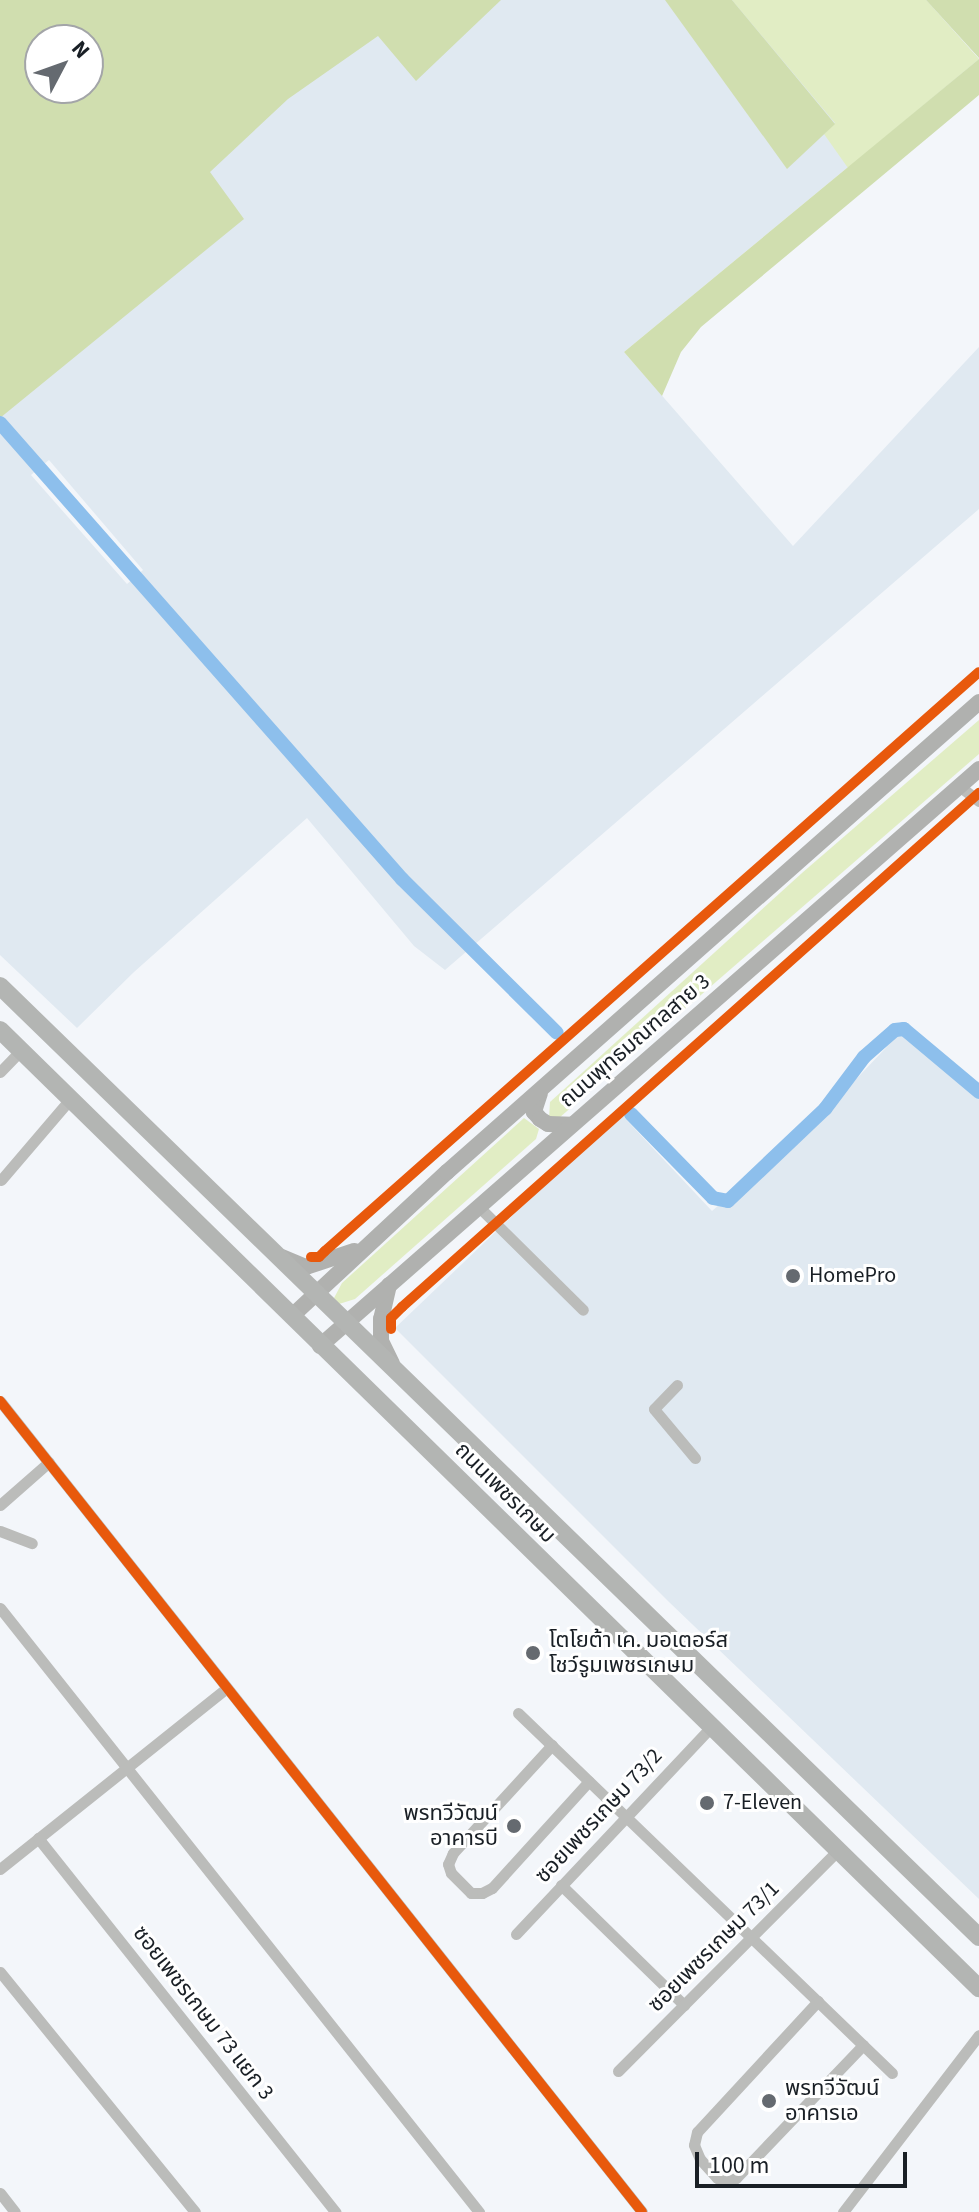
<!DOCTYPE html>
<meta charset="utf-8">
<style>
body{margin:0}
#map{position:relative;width:979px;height:2212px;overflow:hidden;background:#f3f6fa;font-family:"Source Sans 3","Noto Sans Thai",sans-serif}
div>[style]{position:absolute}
.built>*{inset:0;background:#e0e9f1}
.green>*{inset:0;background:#e1edc4}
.forest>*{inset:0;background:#d0deaf}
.canal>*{height:14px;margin:-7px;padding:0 7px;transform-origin:7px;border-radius:7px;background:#8dbfec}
.minor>*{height:11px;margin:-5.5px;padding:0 5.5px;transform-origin:5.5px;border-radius:5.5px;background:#bbbcba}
.secondary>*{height:16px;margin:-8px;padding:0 8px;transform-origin:8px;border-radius:8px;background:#b0b1af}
.primary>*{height:18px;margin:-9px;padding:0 9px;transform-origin:9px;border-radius:9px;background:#b3b5b3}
.cycleway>*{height:10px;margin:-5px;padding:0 5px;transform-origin:5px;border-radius:5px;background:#e8590c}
.dots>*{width:22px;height:22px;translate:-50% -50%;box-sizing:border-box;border:4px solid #fff;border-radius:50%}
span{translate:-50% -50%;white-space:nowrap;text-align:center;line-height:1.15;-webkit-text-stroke:6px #fff;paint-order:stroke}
.street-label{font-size:22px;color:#191f25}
.poi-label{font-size:22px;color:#191f25}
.left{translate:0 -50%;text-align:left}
.right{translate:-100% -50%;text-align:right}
.north{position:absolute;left:24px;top:24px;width:80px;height:80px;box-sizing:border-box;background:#fff;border:2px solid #a3a5a8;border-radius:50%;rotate:49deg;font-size:22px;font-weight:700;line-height:32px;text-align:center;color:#191f25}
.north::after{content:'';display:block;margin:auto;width:28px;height:36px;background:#656a70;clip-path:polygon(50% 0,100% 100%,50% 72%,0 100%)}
.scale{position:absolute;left:695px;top:2152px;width:212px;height:36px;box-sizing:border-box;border:4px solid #191f25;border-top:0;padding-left:10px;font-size:24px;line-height:28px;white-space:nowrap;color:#191f25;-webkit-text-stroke:6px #fff;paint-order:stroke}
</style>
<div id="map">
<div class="built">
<div style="clip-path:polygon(evenodd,0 0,926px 0,979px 59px,624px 352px,793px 546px,979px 347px,979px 509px,445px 970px,414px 946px,307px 818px,134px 972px,77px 1028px,0 955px,0 0,40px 40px,88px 40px,88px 88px,40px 88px,40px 40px,0 0,49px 460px,143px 570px,127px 584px,31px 475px,49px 460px)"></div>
<div style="clip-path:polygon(900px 1033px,979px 1093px,979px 1899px,669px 1602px,395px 1328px,620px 1113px,712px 1211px,822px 1115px)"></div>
</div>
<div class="green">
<div style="clip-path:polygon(732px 0,926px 0,979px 59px,848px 168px,824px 134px,835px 123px)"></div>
<div style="clip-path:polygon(979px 720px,979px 754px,559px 1118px,549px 1118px,550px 1102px,802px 873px)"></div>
<div style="clip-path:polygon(524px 1118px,539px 1129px,536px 1139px,355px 1299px,339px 1304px,334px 1298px,342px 1283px)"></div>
</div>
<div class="forest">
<div style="clip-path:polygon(evenodd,0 0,501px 0,416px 81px,378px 36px,288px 99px,210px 172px,244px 219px,0 418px,0 0,40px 40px,88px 40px,88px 88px,40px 88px,40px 40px)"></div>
<div style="clip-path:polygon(665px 0,732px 0,835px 124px,787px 169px)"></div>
<div style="clip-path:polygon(926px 0,979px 0,979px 58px)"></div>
<div style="clip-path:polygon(979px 59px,979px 95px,701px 327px,681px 352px,662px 396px,624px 352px)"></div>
</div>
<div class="canal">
<div style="left:0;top:423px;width:608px;rotate:48.6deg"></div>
<div style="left:402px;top:879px;width:218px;rotate:44.8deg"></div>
<div style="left:631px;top:1114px;width:117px;rotate:45.7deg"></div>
<div style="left:713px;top:1198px;width:15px;rotate:11deg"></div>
<div style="left:728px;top:1201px;width:134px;rotate:-43.5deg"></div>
<div style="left:825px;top:1109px;width:65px;rotate:-53.1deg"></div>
<div style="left:864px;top:1057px;width:41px;rotate:-41.1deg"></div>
<div style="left:895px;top:1030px;width:9px;rotate:-6deg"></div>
<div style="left:904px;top:1029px;width:98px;rotate:40deg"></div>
</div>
<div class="minor">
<div style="left:959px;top:786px;width:25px;rotate:37deg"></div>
<div style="left:0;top:1072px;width:30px;rotate:-46deg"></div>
<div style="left:1px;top:1180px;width:108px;rotate:-49.5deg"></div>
<div style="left:479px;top:1207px;width:146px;rotate:44.7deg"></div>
<div style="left:677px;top:1385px;width:33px;rotate:134deg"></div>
<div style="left:654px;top:1409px;width:64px;rotate:50.1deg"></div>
<div style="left:0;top:1401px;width:1034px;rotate:51.63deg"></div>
<div style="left:0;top:1505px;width:65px;rotate:-41.3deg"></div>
<div style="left:0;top:1531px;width:34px;rotate:21deg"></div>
<div style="left:0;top:1608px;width:771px;rotate:51.58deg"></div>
<div style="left:518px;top:1713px;width:519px;rotate:43.91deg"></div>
<div style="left:552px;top:1745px;width:147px;rotate:132.5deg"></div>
<div style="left:453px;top:1853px;width:12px;rotate:114deg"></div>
<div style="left:448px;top:1864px;width:9px;rotate:72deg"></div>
<div style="left:451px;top:1873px;width:28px;rotate:45deg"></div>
<div style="left:471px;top:1893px;width:11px"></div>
<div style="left:482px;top:1893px;width:11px;rotate:-27deg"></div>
<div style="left:492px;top:1888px;width:144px;rotate:-47.8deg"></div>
<div style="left:38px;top:1838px;width:478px;rotate:51.5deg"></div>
<div style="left:0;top:1869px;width:290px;rotate:-38.6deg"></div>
<div style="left:561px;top:1885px;width:172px;rotate:44.3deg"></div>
<div style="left:516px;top:1934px;width:284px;rotate:-46.7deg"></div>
<div style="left:0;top:1972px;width:309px;rotate:50.9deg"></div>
<div style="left:818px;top:2001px;width:178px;rotate:132.7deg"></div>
<div style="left:697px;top:2132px;width:13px;rotate:103deg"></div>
<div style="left:694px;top:2145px;width:15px;rotate:67deg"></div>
<div style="left:700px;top:2159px;width:25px;rotate:48deg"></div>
<div style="left:717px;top:2178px;width:10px;rotate:24deg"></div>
<div style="left:726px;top:2182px;width:11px;rotate:-22deg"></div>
<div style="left:736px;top:2178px;width:184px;rotate:-46.3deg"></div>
<div style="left:618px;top:2071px;width:312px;rotate:-45.1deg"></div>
<div style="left:0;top:2193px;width:24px;rotate:52deg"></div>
<div style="left:843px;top:2212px;width:223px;rotate:-52.5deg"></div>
</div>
<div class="secondary">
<div style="left:540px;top:1093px;width:20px;rotate:108deg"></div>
<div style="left:534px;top:1112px;width:9px;rotate:49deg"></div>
<div style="left:540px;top:1119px;width:9px;rotate:32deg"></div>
<div style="left:548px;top:1124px;width:24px;rotate:2deg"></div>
<div style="left:282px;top:1257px;width:26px;rotate:23deg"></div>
<div style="left:306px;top:1267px;width:51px;rotate:-18.4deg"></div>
<div style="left:389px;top:1285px;width:35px;rotate:103deg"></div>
<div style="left:381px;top:1319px;width:22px;rotate:90deg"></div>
<div style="left:381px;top:1341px;width:25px;rotate:64deg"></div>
<div style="left:292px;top:1316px;width:212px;rotate:-42.9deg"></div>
<div style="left:447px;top:1172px;width:710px;rotate:-41.46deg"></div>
<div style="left:320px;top:1346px;width:876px;rotate:-41.2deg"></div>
</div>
<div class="primary">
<div style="left:0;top:986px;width:1365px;rotate:44.17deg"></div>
<div style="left:0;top:1030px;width:1370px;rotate:44.38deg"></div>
</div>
<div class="cycleway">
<div style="left:311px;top:1257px;width:8px"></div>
<div style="left:319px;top:1257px;width:8px;rotate:-45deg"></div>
<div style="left:325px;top:1251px;width:873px;rotate:-41.52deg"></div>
<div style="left:391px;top:1329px;width:11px;rotate:-90deg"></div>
<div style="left:391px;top:1318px;width:16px;rotate:-45deg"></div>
<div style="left:402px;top:1307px;width:773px;rotate:-41.7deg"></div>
<div style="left:0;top:1401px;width:1034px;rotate:51.63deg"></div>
</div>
<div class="dots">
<div style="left:793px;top:1276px;background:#656a70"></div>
<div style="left:533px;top:1653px;background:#656a70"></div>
<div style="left:707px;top:1803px;background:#656a70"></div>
<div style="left:514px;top:1826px;background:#656a70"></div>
<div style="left:769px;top:2101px;background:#656a70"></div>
</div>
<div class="street-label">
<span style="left:635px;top:1041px;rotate:-41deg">ถนนพุทธมณฑลสาย 3</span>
<span style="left:505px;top:1493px;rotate:45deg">ถนนเพชรเกษม</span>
<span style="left:599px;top:1816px;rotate:-47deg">ซอยเพชรเกษม 73/2</span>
<span style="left:714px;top:1947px;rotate:-45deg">ซอยเพชรเกษม 73/1</span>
<span style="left:203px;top:2013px;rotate:52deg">ซอยเพชรเกษม 73 แยก 3</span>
</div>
<div class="poi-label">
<span class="left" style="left:809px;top:1276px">HomePro</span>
<span class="left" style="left:549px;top:1653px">โตโยต้า เค. มอเตอร์ส<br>โชว์รูมเพชรเกษม</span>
<span class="left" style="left:723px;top:1803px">7-Eleven</span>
<span class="right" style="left:498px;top:1826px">พรทวีวัฒน์<br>อาคารบี</span>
<span class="left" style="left:785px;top:2101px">พรทวีวัฒน์<br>อาคารเอ</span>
</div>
<div class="north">N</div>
<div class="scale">100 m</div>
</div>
